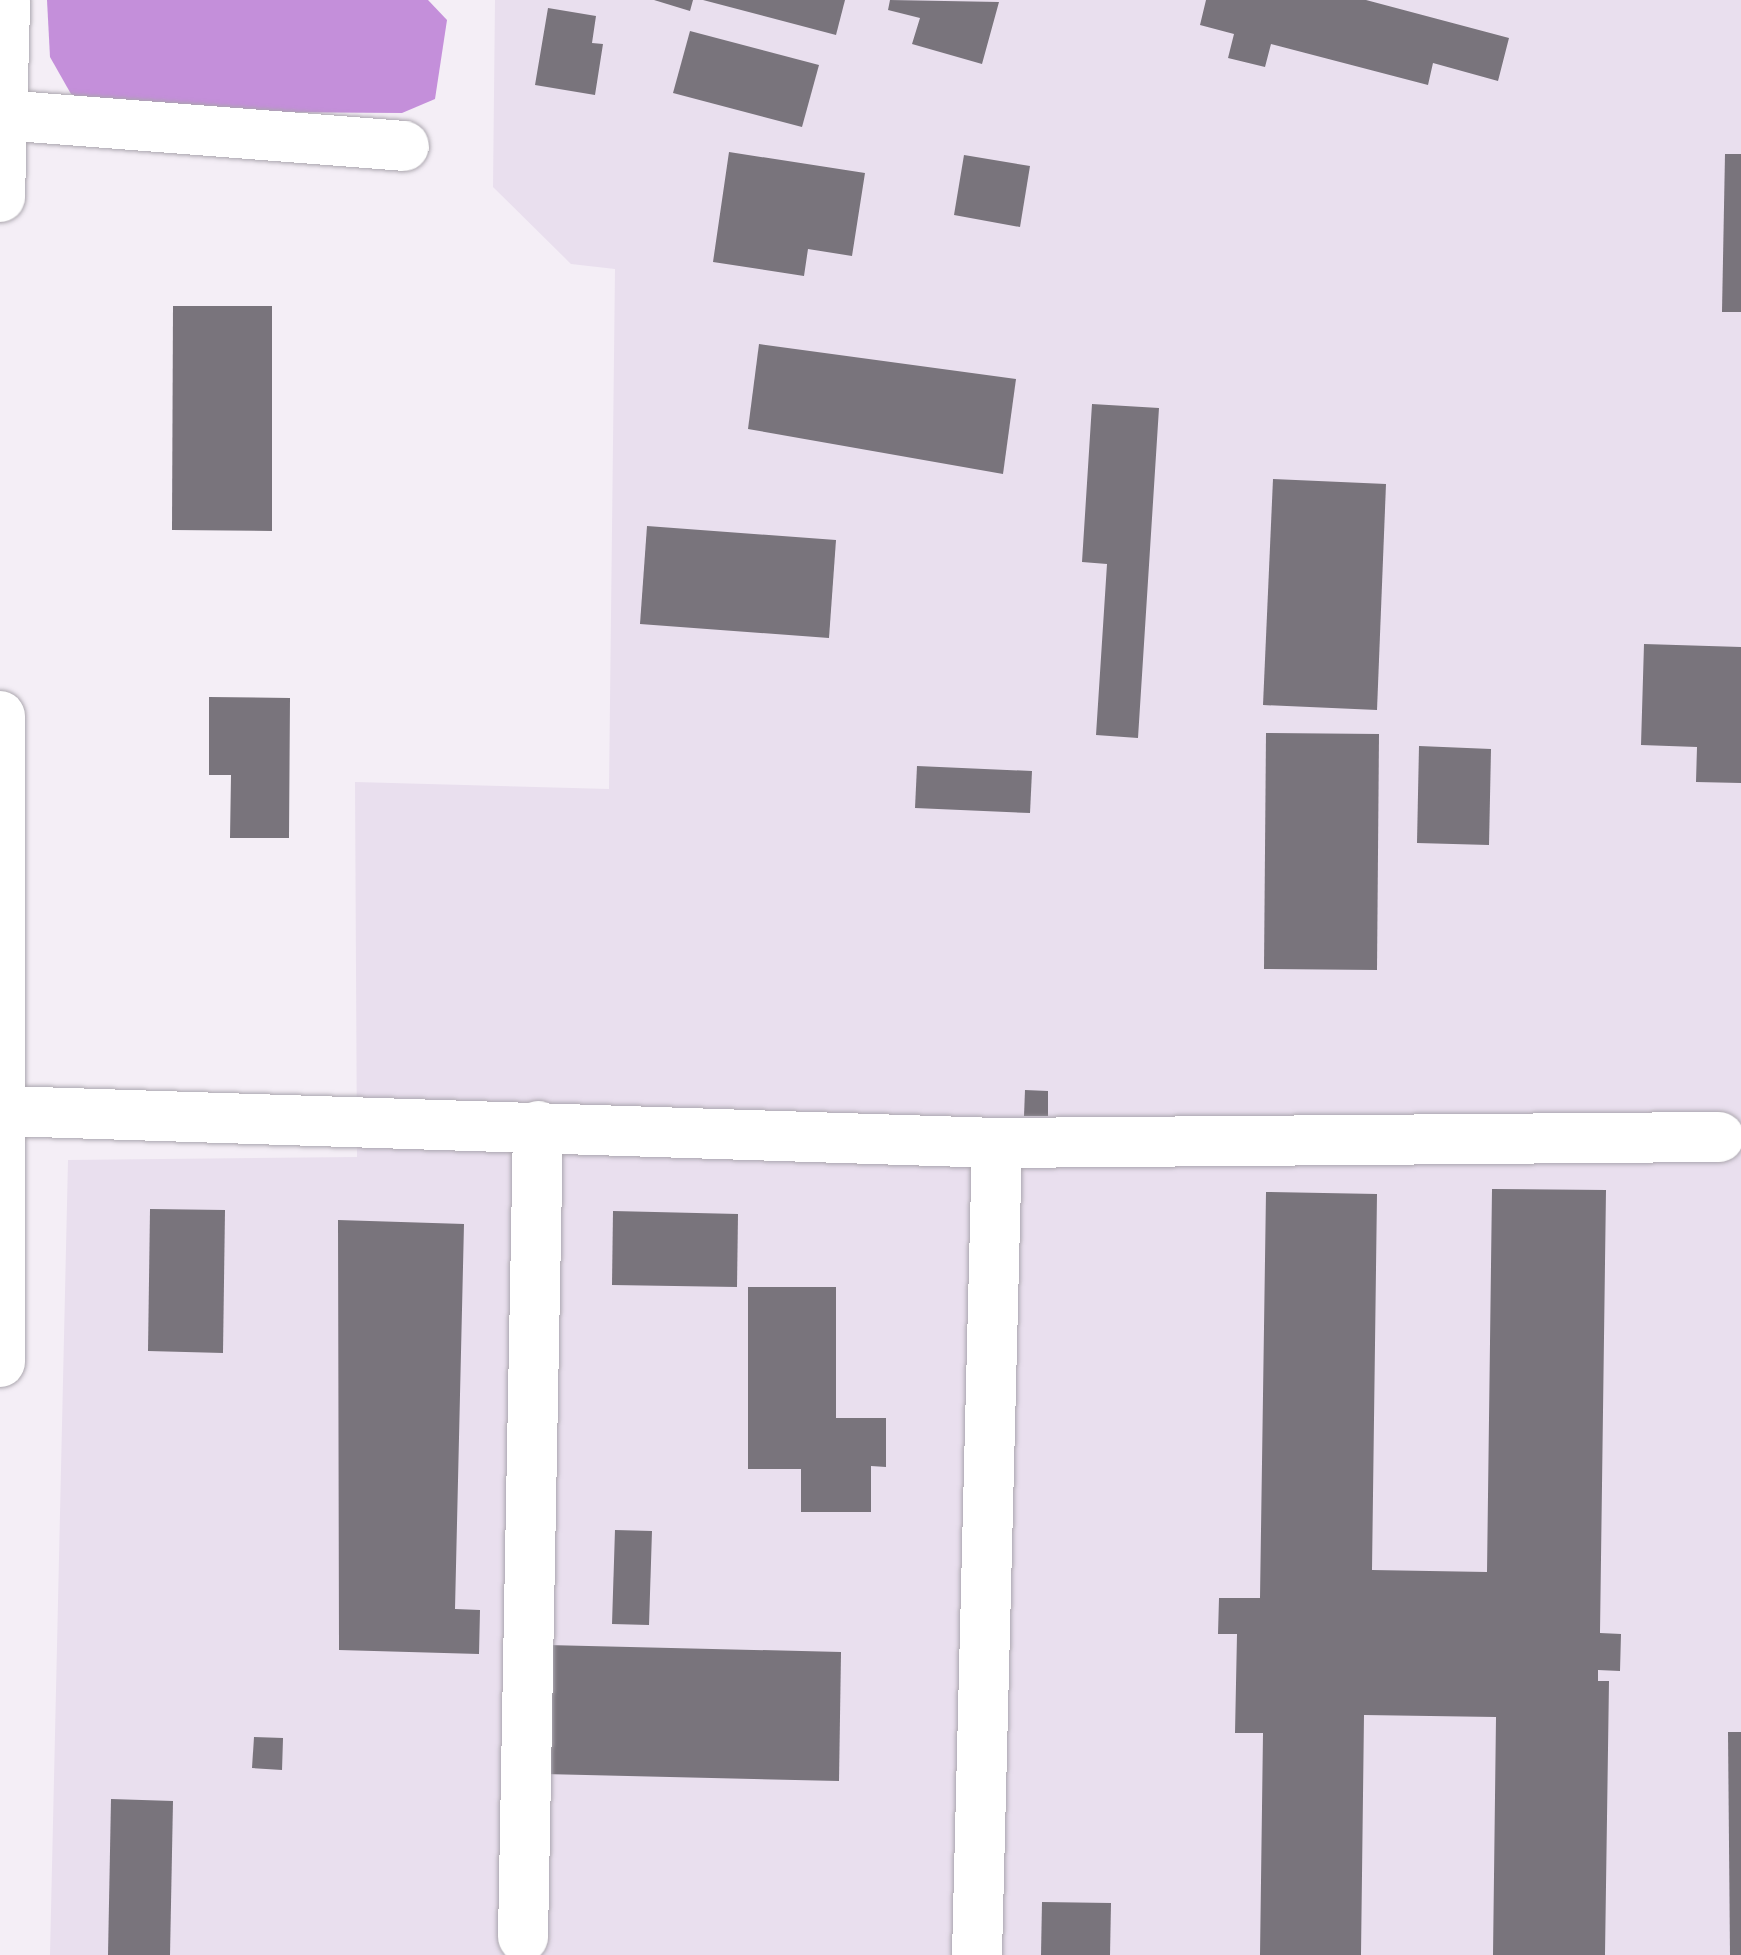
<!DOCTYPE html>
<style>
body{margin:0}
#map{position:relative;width:1741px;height:1955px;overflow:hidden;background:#f4eef6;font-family:"Alegreya Sans",sans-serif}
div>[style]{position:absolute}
.built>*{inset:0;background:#e9dfee}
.water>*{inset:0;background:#c48fda}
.building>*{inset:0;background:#79747c}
.roads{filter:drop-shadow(0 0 2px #aba6ae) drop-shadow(0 0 2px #aba6ae)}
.minor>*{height:50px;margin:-25px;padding:0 25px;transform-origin:25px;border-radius:25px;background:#fff}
span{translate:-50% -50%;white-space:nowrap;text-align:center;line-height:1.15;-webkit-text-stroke:10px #fff;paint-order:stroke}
</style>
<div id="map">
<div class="built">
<div style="clip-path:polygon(495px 0,1741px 0,1741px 1955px,50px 1955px,68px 1160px,357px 1157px,355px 782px,609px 789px,615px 269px,571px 264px,493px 187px)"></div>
</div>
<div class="water">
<div style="clip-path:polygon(47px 0,428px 0,447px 20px,435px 99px,402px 113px,100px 111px,71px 94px,50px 57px)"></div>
</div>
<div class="building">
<div style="clip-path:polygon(654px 0,693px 0,690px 11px)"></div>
<div style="clip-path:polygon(703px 0,845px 0,836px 35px)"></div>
<div style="clip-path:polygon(890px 0,999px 2px,982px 64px,912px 44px,920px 18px,888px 10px)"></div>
<div style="clip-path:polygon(1206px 0,1366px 0,1509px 38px,1498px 81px,1433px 63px,1428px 85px,1271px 44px,1265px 67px,1228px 58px,1234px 34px,1200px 25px)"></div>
<div style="clip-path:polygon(548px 8px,596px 16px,592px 43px,603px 44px,595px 95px,535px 85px)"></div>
<div style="clip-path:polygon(690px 31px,819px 65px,802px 127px,673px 93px)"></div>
<div style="clip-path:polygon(729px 152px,865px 173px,852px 256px,808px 249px,804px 276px,713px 262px)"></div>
<div style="clip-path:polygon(1725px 154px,1741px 154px,1741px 312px,1722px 312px)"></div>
<div style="clip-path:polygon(964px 155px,1030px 166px,1020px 227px,954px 215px)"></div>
<div style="clip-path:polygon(173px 306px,272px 306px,272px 531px,172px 530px)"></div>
<div style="clip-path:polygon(759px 344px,1016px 379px,1003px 474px,748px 429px)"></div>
<div style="clip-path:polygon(1092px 404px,1159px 408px,1138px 738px,1096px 735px,1107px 564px,1082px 562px)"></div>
<div style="clip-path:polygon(1273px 479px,1386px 484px,1377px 710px,1263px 705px)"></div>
<div style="clip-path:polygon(647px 526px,836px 540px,829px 638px,640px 624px)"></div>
<div style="clip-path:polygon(1644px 644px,1741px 647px,1741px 783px,1696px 782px,1697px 747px,1641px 745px)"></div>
<div style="clip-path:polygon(209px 697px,290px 698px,289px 838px,230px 838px,231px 775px,209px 775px)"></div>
<div style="clip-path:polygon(1266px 733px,1379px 734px,1377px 970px,1264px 969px)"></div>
<div style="clip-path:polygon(1419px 746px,1491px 749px,1489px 845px,1417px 843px)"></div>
<div style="clip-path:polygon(917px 766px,1032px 771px,1030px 813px,915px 808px)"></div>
<div style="clip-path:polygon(1025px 1090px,1048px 1091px,1048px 1116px,1024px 1116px)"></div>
<div style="clip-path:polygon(1492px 1189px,1606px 1190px,1600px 1633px,1621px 1634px,1620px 1671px,1598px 1670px,1598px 1681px,1609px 1681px,1605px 1955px,1493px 1955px,1496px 1717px,1364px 1715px,1361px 1955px,1260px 1955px,1263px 1733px,1235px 1733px,1237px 1634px,1218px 1634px,1219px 1598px,1260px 1598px,1266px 1192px,1377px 1194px,1372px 1570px,1487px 1572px)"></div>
<div style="clip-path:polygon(150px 1209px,225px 1210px,223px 1353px,148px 1351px)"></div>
<div style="clip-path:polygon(613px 1211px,738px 1214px,737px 1287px,612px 1285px)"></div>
<div style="clip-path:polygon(338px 1220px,464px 1224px,455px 1609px,480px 1610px,479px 1654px,339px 1650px)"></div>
<div style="clip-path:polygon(748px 1287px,836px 1287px,836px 1418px,886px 1418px,886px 1467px,871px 1466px,871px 1512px,801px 1512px,801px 1469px,748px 1469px)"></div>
<div style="clip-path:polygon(615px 1530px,652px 1531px,649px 1625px,612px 1624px)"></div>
<div style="clip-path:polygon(547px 1645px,841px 1652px,839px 1781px,544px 1774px)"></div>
<div style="clip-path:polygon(1728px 1732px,1741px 1732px,1741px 1955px,1730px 1955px)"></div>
<div style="clip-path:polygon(254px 1737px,283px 1738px,282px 1770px,252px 1768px)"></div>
<div style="clip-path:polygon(111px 1799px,173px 1801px,170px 1955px,108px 1955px)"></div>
<div style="clip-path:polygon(1042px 1902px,1111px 1903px,1110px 1955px,1041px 1955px)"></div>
</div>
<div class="roads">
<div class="minor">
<div style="left:2px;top:115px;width:403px;rotate:4.4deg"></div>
<div style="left:0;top:197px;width:197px;rotate:-88.5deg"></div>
<div style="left:0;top:716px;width:646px;rotate:90deg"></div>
<div style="left:6px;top:1111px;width:992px;rotate:1.85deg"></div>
<div style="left:997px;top:1143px;width:722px;rotate:-0.48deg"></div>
<div style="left:523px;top:1937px;width:811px;rotate:-88.94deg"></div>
<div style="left:977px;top:1955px;width:812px;rotate:-88.59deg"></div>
</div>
</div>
</div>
